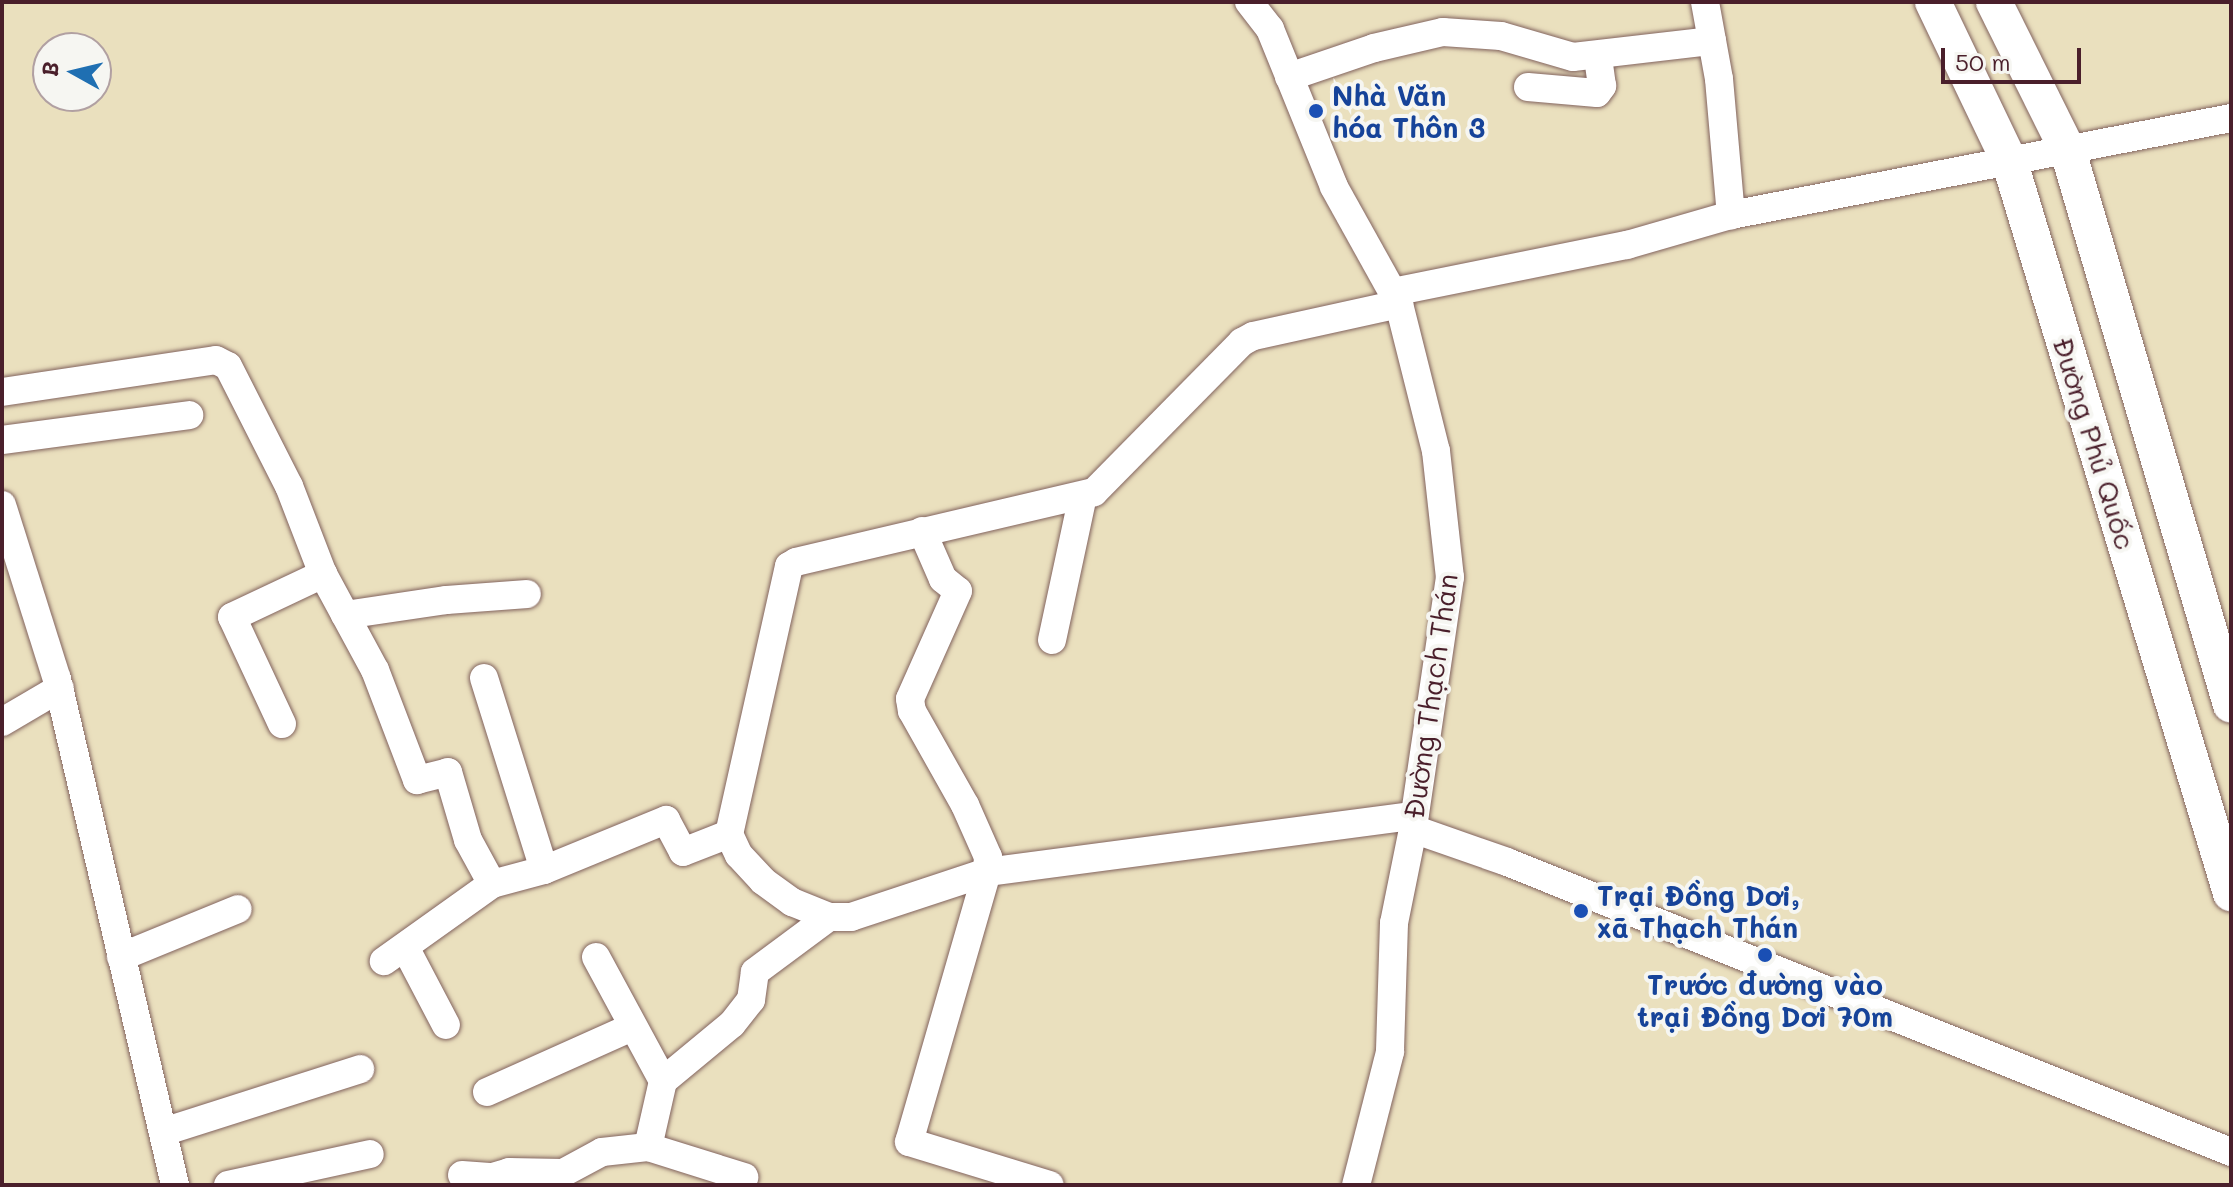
<!DOCTYPE html>
<meta charset="utf-8">
<style>
body{margin:0}
#map{position:relative;width:2233px;height:1187px;overflow:hidden;background:#eae0be;font-family:Mali,sans-serif}
div>[style]{position:absolute}
.roads{filter:drop-shadow(0 0 2px #82635e) drop-shadow(0 0 2px #82635e)}
.minor>*{height:28px;margin:-14px;padding:0 14px;transform-origin:14px;border-radius:14px;background:#fff}
.major>*{height:36px;margin:-18px;padding:0 18px;transform-origin:18px;border-radius:18px;background:#fff}
.dots>*{width:22px;height:22px;translate:-50% -50%;box-sizing:border-box;border:4px solid #f6f6f2;border-radius:50%}
span{translate:-50% -50%;white-space:nowrap;text-align:center;line-height:1.15;-webkit-text-stroke:8px #f6f6f2;paint-order:stroke}
.transit-label{font-size:28px;color:#164399;font-weight:700}
.left{translate:0 -50%;text-align:left}
.street-label{font-size:28px;color:#4a1f2b}
.frame{position:absolute;inset:0;border:4px solid #4a1f2b;pointer-events:none}
.north{position:absolute;left:32px;top:32px;width:80px;height:80px;box-sizing:border-box;background:#f6f6f2;border:2px solid #b1a0a2;border-radius:50%;rotate:278deg;font-size:22px;font-weight:700;line-height:32px;text-align:center;color:#4a1f2b}
.north::after{content:'';display:block;margin:auto;width:28px;height:36px;background:#1f6fb2;clip-path:polygon(50% 0,100% 100%,50% 72%,0 100%)}
.scale{position:absolute;left:1941px;top:48px;width:140px;height:36px;box-sizing:border-box;border:4px solid #4a1f2b;border-top:0;padding-left:10px;font-size:24px;line-height:28px;white-space:nowrap;color:#4a1f2b;-webkit-text-stroke:6px #f6f6f2;paint-order:stroke}
</style>
<div id="map">
<div class="roads">
<div class="minor">
<div style="left:1249px;top:2px;width:34px;rotate:52deg"></div>
<div style="left:1270px;top:29px;width:170px;rotate:67.9deg"></div>
<div style="left:1334px;top:187px;width:134px;rotate:60.9deg"></div>
<div style="left:1399px;top:304px;width:152px;rotate:75.9deg"></div>
<div style="left:1436px;top:451px;width:127px;rotate:83.7deg"></div>
<div style="left:1450px;top:577px;width:255px;rotate:98.4deg"></div>
<div style="left:1413px;top:829px;width:96px;rotate:101.4deg"></div>
<div style="left:1394px;top:923px;width:129px;rotate:91.8deg"></div>
<div style="left:1390px;top:1052px;width:137px;rotate:104.3deg"></div>
<div style="left:1705px;top:2px;width:78px;rotate:79.7deg"></div>
<div style="left:1719px;top:79px;width:137px;rotate:85deg"></div>
<div style="left:1289px;top:77px;width:90px;rotate:-18.8deg"></div>
<div style="left:1374px;top:48px;width:71px;rotate:-13.1deg"></div>
<div style="left:1443px;top:32px;width:58px;rotate:3.9deg"></div>
<div style="left:1501px;top:36px;width:75px;rotate:16.3deg"></div>
<div style="left:1573px;top:57px;width:140px;rotate:-6.6deg"></div>
<div style="left:1528px;top:87px;width:69px;rotate:5deg"></div>
<div style="left:1597px;top:93px;width:9px;rotate:-54deg"></div>
<div style="left:1602px;top:86px;width:30px;rotate:-98deg"></div>
<div style="left:1393px;top:292px;width:239px;rotate:-11.4deg"></div>
<div style="left:1627px;top:245px;width:108px;rotate:-16.1deg"></div>
<div style="left:1731px;top:215px;width:509px;rotate:-10.98deg"></div>
<div style="left:1399px;top:304px;width:149px;rotate:167.6deg"></div>
<div style="left:1253px;top:336px;width:13px;rotate:151deg"></div>
<div style="left:1242px;top:342px;width:211px;rotate:134.6deg"></div>
<div style="left:1094px;top:492px;width:306px;rotate:166.8deg"></div>
<div style="left:796px;top:562px;width:8px;rotate:150deg"></div>
<div style="left:789px;top:566px;width:275px;rotate:102.6deg"></div>
<div style="left:729px;top:834px;width:23px;rotate:65deg"></div>
<div style="left:739px;top:855px;width:35px;rotate:47deg"></div>
<div style="left:763px;top:881px;width:36px;rotate:36deg"></div>
<div style="left:792px;top:902px;width:40px;rotate:22deg"></div>
<div style="left:829px;top:917px;width:22px"></div>
<div style="left:851px;top:917px;width:143px;rotate:-18.3deg"></div>
<div style="left:987px;top:872px;width:431px;rotate:-7.5deg"></div>
<div style="left:2px;top:392px;width:216px;rotate:-8.5deg"></div>
<div style="left:216px;top:360px;width:13px;rotate:27deg"></div>
<div style="left:228px;top:366px;width:135px;rotate:63.1deg"></div>
<div style="left:289px;top:486px;width:94px;rotate:68.9deg"></div>
<div style="left:323px;top:574px;width:109px;rotate:61.6deg"></div>
<div style="left:375px;top:670px;width:118px;rotate:69.1deg"></div>
<div style="left:417px;top:780px;width:32px;rotate:-14deg"></div>
<div style="left:448px;top:772px;width:71px;rotate:73.6deg"></div>
<div style="left:468px;top:840px;width:50px;rotate:61.4deg"></div>
<div style="left:492px;top:884px;width:133px;rotate:144.5deg"></div>
<div style="left:2px;top:440px;width:189px;rotate:-7.6deg"></div>
<div style="left:2px;top:505px;width:182px;rotate:72.5deg"></div>
<div style="left:57px;top:679px;width:520px;rotate:76.87deg"></div>
<div style="left:922px;top:531px;width:52px;rotate:66.4deg"></div>
<div style="left:943px;top:579px;width:19px;rotate:39deg"></div>
<div style="left:958px;top:591px;width:118px;rotate:114deg"></div>
<div style="left:910px;top:699px;width:12px;rotate:81deg"></div>
<div style="left:912px;top:711px;width:108px;rotate:60.6deg"></div>
<div style="left:965px;top:805px;width:57px;rotate:66.1deg"></div>
<div style="left:988px;top:857px;width:15px;rotate:94deg"></div>
<div style="left:987px;top:872px;width:281px;rotate:106.1deg"></div>
<div style="left:909px;top:1142px;width:147px;rotate:17deg"></div>
<div style="left:345px;top:615px;width:103px;rotate:-8.4deg"></div>
<div style="left:447px;top:600px;width:80px;rotate:-4.3deg"></div>
<div style="left:1052px;top:640px;width:147px;rotate:-77.9deg"></div>
<div style="left:484px;top:678px;width:201px;rotate:72.6deg"></div>
<div style="left:544px;top:870px;width:54px;rotate:164.9deg"></div>
<div style="left:2px;top:722px;width:67px;rotate:-30.4deg"></div>
<div style="left:282px;top:724px;width:118px;rotate:-115deg"></div>
<div style="left:232px;top:617px;width:101px;rotate:-25.3deg"></div>
<div style="left:1413px;top:829px;width:100px;rotate:19.3deg"></div>
<div style="left:1507px;top:862px;width:780px;rotate:21.83deg"></div>
<div style="left:544px;top:870px;width:132px;rotate:-22.3deg"></div>
<div style="left:666px;top:820px;width:36px;rotate:62deg"></div>
<div style="left:683px;top:852px;width:49px;rotate:-21.4deg"></div>
<div style="left:405px;top:947px;width:88px;rotate:62.3deg"></div>
<div style="left:121px;top:957px;width:126px;rotate:-22.3deg"></div>
<div style="left:596px;top:957px;width:141px;rotate:61.6deg"></div>
<div style="left:663px;top:1081px;width:89px;rotate:-39.6deg"></div>
<div style="left:732px;top:1024px;width:31px;rotate:-52deg"></div>
<div style="left:751px;top:1000px;width:28px;rotate:-82deg"></div>
<div style="left:755px;top:972px;width:92px;rotate:-36.6deg"></div>
<div style="left:487px;top:1092px;width:159px;rotate:-24.1deg"></div>
<div style="left:163px;top:1132px;width:207px;rotate:-17.7deg"></div>
<div style="left:648px;top:1147px;width:68px;rotate:-77.2deg"></div>
<div style="left:462px;top:1175px;width:31px;rotate:4deg"></div>
<div style="left:493px;top:1177px;width:17px;rotate:-17deg"></div>
<div style="left:509px;top:1172px;width:54px;rotate:1.1deg"></div>
<div style="left:563px;top:1173px;width:44px;rotate:-28.3deg"></div>
<div style="left:602px;top:1152px;width:46px;rotate:-6.2deg"></div>
<div style="left:648px;top:1147px;width:101px;rotate:17.4deg"></div>
<div style="left:228px;top:1185px;width:145px;rotate:-12.3deg"></div>
</div>
<div class="major">
<div style="left:1933px;top:2px;width:178px;rotate:64.4deg"></div>
<div style="left:2010px;top:163px;width:763px;rotate:73.16deg"></div>
<div style="left:1994px;top:2px;width:166px;rotate:63.6deg"></div>
<div style="left:2068px;top:151px;width:577px;rotate:73.6deg"></div>
</div>
</div>
<div class="dots">
<div style="left:1316px;top:111px;background:#1a4fb4"></div>
<div style="left:1581px;top:911px;background:#1a4fb4"></div>
<div style="left:1765px;top:955px;background:#1a4fb4"></div>
</div>
<div class="transit-label">
<span class="left" style="left:1332px;top:111px">Nhà Văn<br>hóa Thôn 3</span>
<span class="left" style="left:1597px;top:911px">Trại Đồng Dơi,<br>xã Thạch Thán</span>
<span style="left:1765px;top:1000px">Trước đường vào<br>trại Đồng Dơi 70m</span>
</div>
<div class="street-label">
<span style="left:2095px;top:443px;rotate:73deg">Đường Phủ Quốc</span>
<span style="left:1430px;top:696px;rotate:-82deg">Đường Thạch Thán</span>
</div>
<div class="frame"></div>
<div class="north">B</div>
<div class="scale">50 m</div>
</div>
